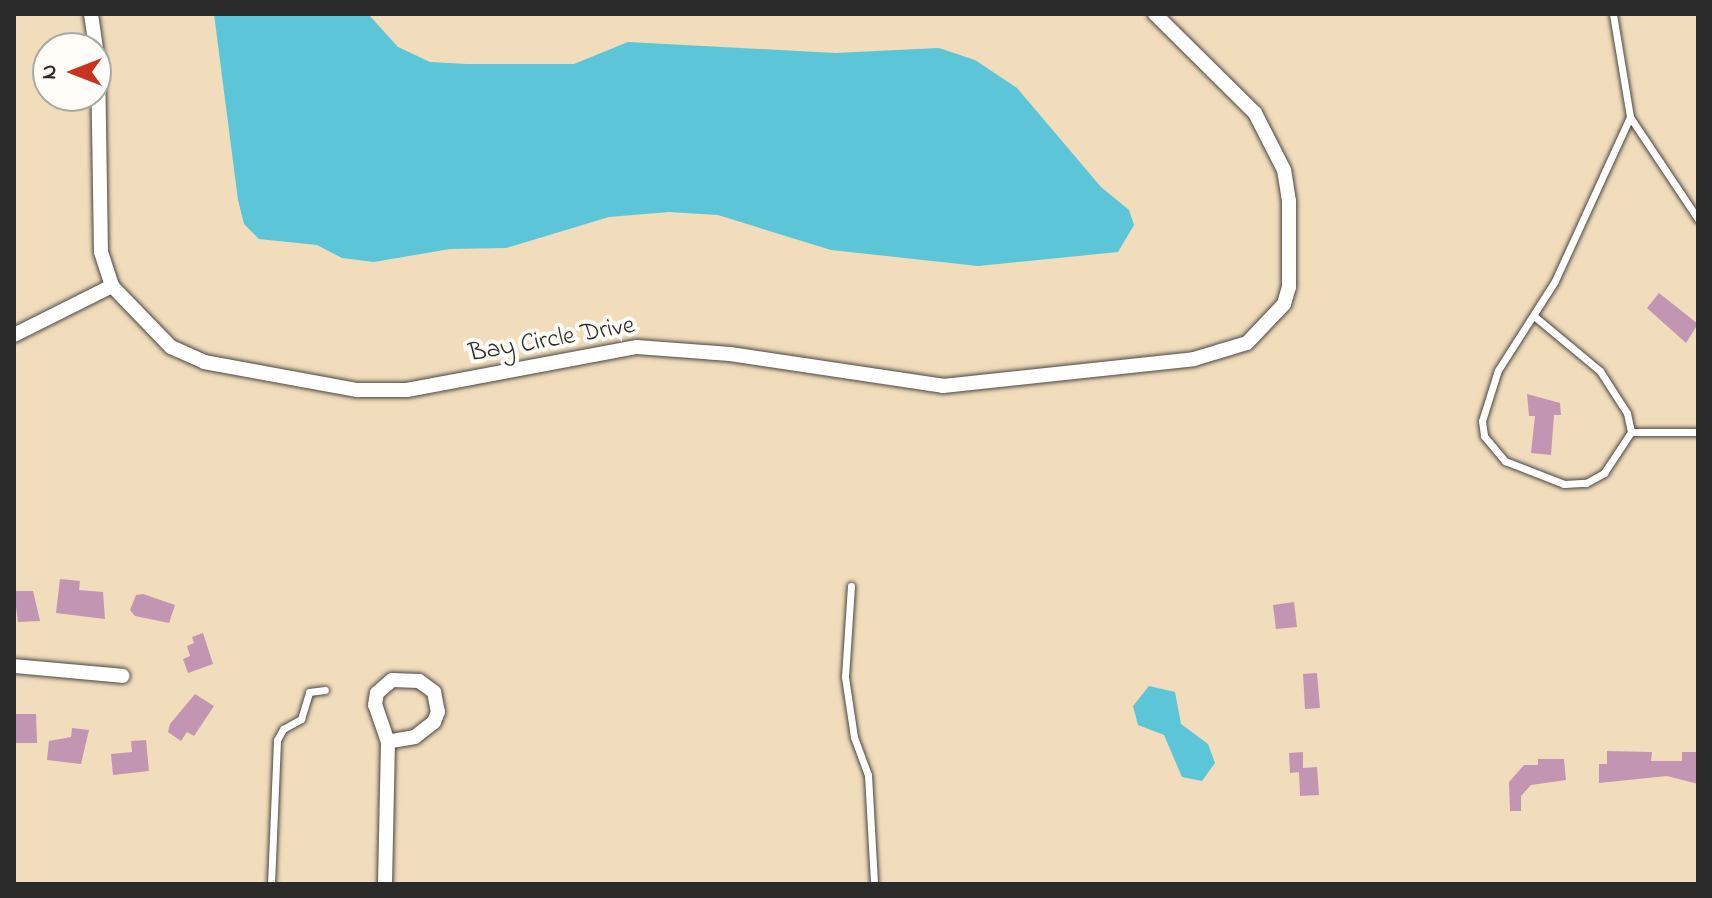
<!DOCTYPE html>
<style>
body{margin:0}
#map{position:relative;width:1712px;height:898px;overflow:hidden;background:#f1dcbc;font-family:"Indie Flower",sans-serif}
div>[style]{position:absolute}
.water>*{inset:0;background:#5cc6d8}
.building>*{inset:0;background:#c295b3}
.roads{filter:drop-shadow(0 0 2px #494641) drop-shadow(0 0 2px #494641)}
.lane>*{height:7px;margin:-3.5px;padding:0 3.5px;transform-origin:3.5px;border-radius:3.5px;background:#fff}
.street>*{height:14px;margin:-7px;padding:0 7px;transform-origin:7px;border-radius:7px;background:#fff}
span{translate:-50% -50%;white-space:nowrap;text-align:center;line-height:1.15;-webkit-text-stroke:8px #fdfcf7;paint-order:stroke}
.street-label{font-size:26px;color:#2b2b2b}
.frame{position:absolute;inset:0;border:16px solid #2b2b2b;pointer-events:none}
.north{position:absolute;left:32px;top:32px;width:80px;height:80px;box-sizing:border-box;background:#fdfcf7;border:2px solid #a9a8a5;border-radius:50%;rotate:270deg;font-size:22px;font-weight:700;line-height:32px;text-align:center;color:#2b2b2b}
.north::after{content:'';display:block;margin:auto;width:28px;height:36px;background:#c8321e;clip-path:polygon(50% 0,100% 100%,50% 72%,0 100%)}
</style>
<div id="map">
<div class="water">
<div style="clip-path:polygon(214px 14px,368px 14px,398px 47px,430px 62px,467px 64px,574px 64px,628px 42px,835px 53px,939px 48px,975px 60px,1017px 88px,1101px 187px,1129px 210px,1134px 225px,1118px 252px,978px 266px,831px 250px,718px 215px,669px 212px,609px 217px,506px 248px,450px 249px,374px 262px,342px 258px,317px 245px,259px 239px,244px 224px,238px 200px)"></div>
<div style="clip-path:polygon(1149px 686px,1175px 692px,1181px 724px,1208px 744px,1215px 763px,1202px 781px,1182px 777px,1164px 735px,1138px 725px,1133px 706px)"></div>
</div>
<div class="building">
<div style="clip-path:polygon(1659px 293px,1698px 324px,1686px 343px,1647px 308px)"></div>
<div style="clip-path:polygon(1527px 394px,1560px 403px,1561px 415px,1554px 415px,1551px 455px,1531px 453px,1535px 416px,1529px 416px)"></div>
<div style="clip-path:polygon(60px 579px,80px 581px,79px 590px,103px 592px,105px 619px,56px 613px)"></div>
<div style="clip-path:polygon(14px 591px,33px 591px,40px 621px,18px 622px)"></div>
<div style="clip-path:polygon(143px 594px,175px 605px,169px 623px,135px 616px,130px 610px,136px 595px)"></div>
<div style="clip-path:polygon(1294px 602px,1297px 627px,1276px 629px,1273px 605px)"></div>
<div style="clip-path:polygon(203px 633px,213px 664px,188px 673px,183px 659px,190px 656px,187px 646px,194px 643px,192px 637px)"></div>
<div style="clip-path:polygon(1317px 673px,1320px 708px,1305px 709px,1303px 674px)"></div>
<div style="clip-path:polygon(195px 694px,214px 706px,194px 736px,187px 732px,181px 741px,168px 732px,170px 724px)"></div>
<div style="clip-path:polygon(14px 714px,36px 714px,37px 743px,14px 743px)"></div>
<div style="clip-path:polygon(72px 728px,89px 730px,81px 764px,47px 760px,49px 741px,71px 737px)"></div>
<div style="clip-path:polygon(146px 740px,149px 771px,113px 775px,111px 754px,132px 752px,131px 741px)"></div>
<div style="clip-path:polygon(1607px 751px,1652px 752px,1651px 761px,1682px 761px,1682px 752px,1698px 752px,1698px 784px,1667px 776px,1599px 783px,1599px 764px,1607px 764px)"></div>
<div style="clip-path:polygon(1303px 752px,1303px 768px,1317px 767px,1319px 795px,1300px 796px,1299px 772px,1290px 773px,1289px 753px)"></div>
<div style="clip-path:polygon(1538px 759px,1564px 759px,1566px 780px,1531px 785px,1521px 796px,1521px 811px,1510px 811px,1509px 782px,1524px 765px,1538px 765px)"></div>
</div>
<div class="roads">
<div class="lane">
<div style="left:1613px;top:14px;width:104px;rotate:80.6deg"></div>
<div style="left:1630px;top:117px;width:123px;rotate:56.3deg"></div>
<div style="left:1630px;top:117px;width:180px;rotate:114.6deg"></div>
<div style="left:1555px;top:281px;width:106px;rotate:122.6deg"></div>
<div style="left:1498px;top:370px;width:53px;rotate:107.4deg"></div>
<div style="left:1482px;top:421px;width:15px;rotate:82deg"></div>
<div style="left:1484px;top:436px;width:33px;rotate:50deg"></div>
<div style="left:1505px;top:461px;width:63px;rotate:21.3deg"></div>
<div style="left:1564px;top:484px;width:22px;rotate:-3deg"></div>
<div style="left:1586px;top:483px;width:21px;rotate:-29deg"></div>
<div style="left:1604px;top:473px;width:49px;rotate:-56.6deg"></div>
<div style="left:1631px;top:432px;width:67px"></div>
<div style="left:1534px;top:316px;width:86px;rotate:39.8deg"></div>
<div style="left:1600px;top:371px;width:50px;rotate:57.3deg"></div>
<div style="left:1627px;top:413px;width:19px;rotate:78deg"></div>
<div style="left:851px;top:586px;width:91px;rotate:93.8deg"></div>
<div style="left:845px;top:677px;width:61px;rotate:81.5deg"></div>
<div style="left:854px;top:737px;width:40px;rotate:69.8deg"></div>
<div style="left:868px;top:775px;width:109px;rotate:86.8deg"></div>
<div style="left:271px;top:884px;width:144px;rotate:-87.6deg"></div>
<div style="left:277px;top:740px;width:13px;rotate:-61deg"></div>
<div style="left:283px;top:729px;width:21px;rotate:-29deg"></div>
<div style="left:301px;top:719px;width:28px;rotate:-73deg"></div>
<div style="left:309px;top:692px;width:16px;rotate:-7deg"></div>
</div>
<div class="street">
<div style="left:91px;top:14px;width:49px;rotate:81.7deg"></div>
<div style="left:98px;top:62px;width:190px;rotate:89.1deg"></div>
<div style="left:101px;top:252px;width:36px;rotate:72deg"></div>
<div style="left:112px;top:286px;width:85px;rotate:46deg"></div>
<div style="left:171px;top:347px;width:36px;rotate:24deg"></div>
<div style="left:204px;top:362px;width:156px;rotate:10.4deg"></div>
<div style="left:357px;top:390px;width:50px"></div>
<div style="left:407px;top:390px;width:234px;rotate:-10.6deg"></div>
<div style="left:637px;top:347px;width:93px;rotate:4.3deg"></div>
<div style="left:730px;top:354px;width:215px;rotate:8.5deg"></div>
<div style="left:943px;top:386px;width:252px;rotate:-6.1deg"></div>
<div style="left:1194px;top:359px;width:55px;rotate:-16.8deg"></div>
<div style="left:1247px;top:343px;width:54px;rotate:-46.5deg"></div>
<div style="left:1284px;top:304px;width:18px;rotate:-74deg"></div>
<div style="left:1289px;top:287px;width:86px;rotate:-90deg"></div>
<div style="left:1289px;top:201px;width:31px;rotate:-99deg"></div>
<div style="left:1284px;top:170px;width:64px;rotate:-117deg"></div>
<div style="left:1255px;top:113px;width:141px;rotate:-135.3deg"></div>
<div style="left:14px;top:335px;width:110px;rotate:-26.6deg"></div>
<div style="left:14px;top:666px;width:109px;rotate:5.2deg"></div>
<div style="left:385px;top:884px;width:142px;rotate:-88.8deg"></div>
<div style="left:388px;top:742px;width:39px;rotate:-109deg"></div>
<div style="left:375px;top:705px;width:12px;rotate:-81deg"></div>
<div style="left:377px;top:693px;width:20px;rotate:-41deg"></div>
<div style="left:392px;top:680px;width:27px;rotate:2deg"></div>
<div style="left:419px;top:681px;width:19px;rotate:36deg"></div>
<div style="left:434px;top:692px;width:20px;rotate:79deg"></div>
<div style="left:438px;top:712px;width:11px;rotate:112deg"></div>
<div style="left:434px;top:722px;width:24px;rotate:142deg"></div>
<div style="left:415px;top:737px;width:27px;rotate:170deg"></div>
</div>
</div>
<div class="street-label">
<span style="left:552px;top:341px;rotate:-10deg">Bay Circle Drive</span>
</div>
<div class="frame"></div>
<div class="north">N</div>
</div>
